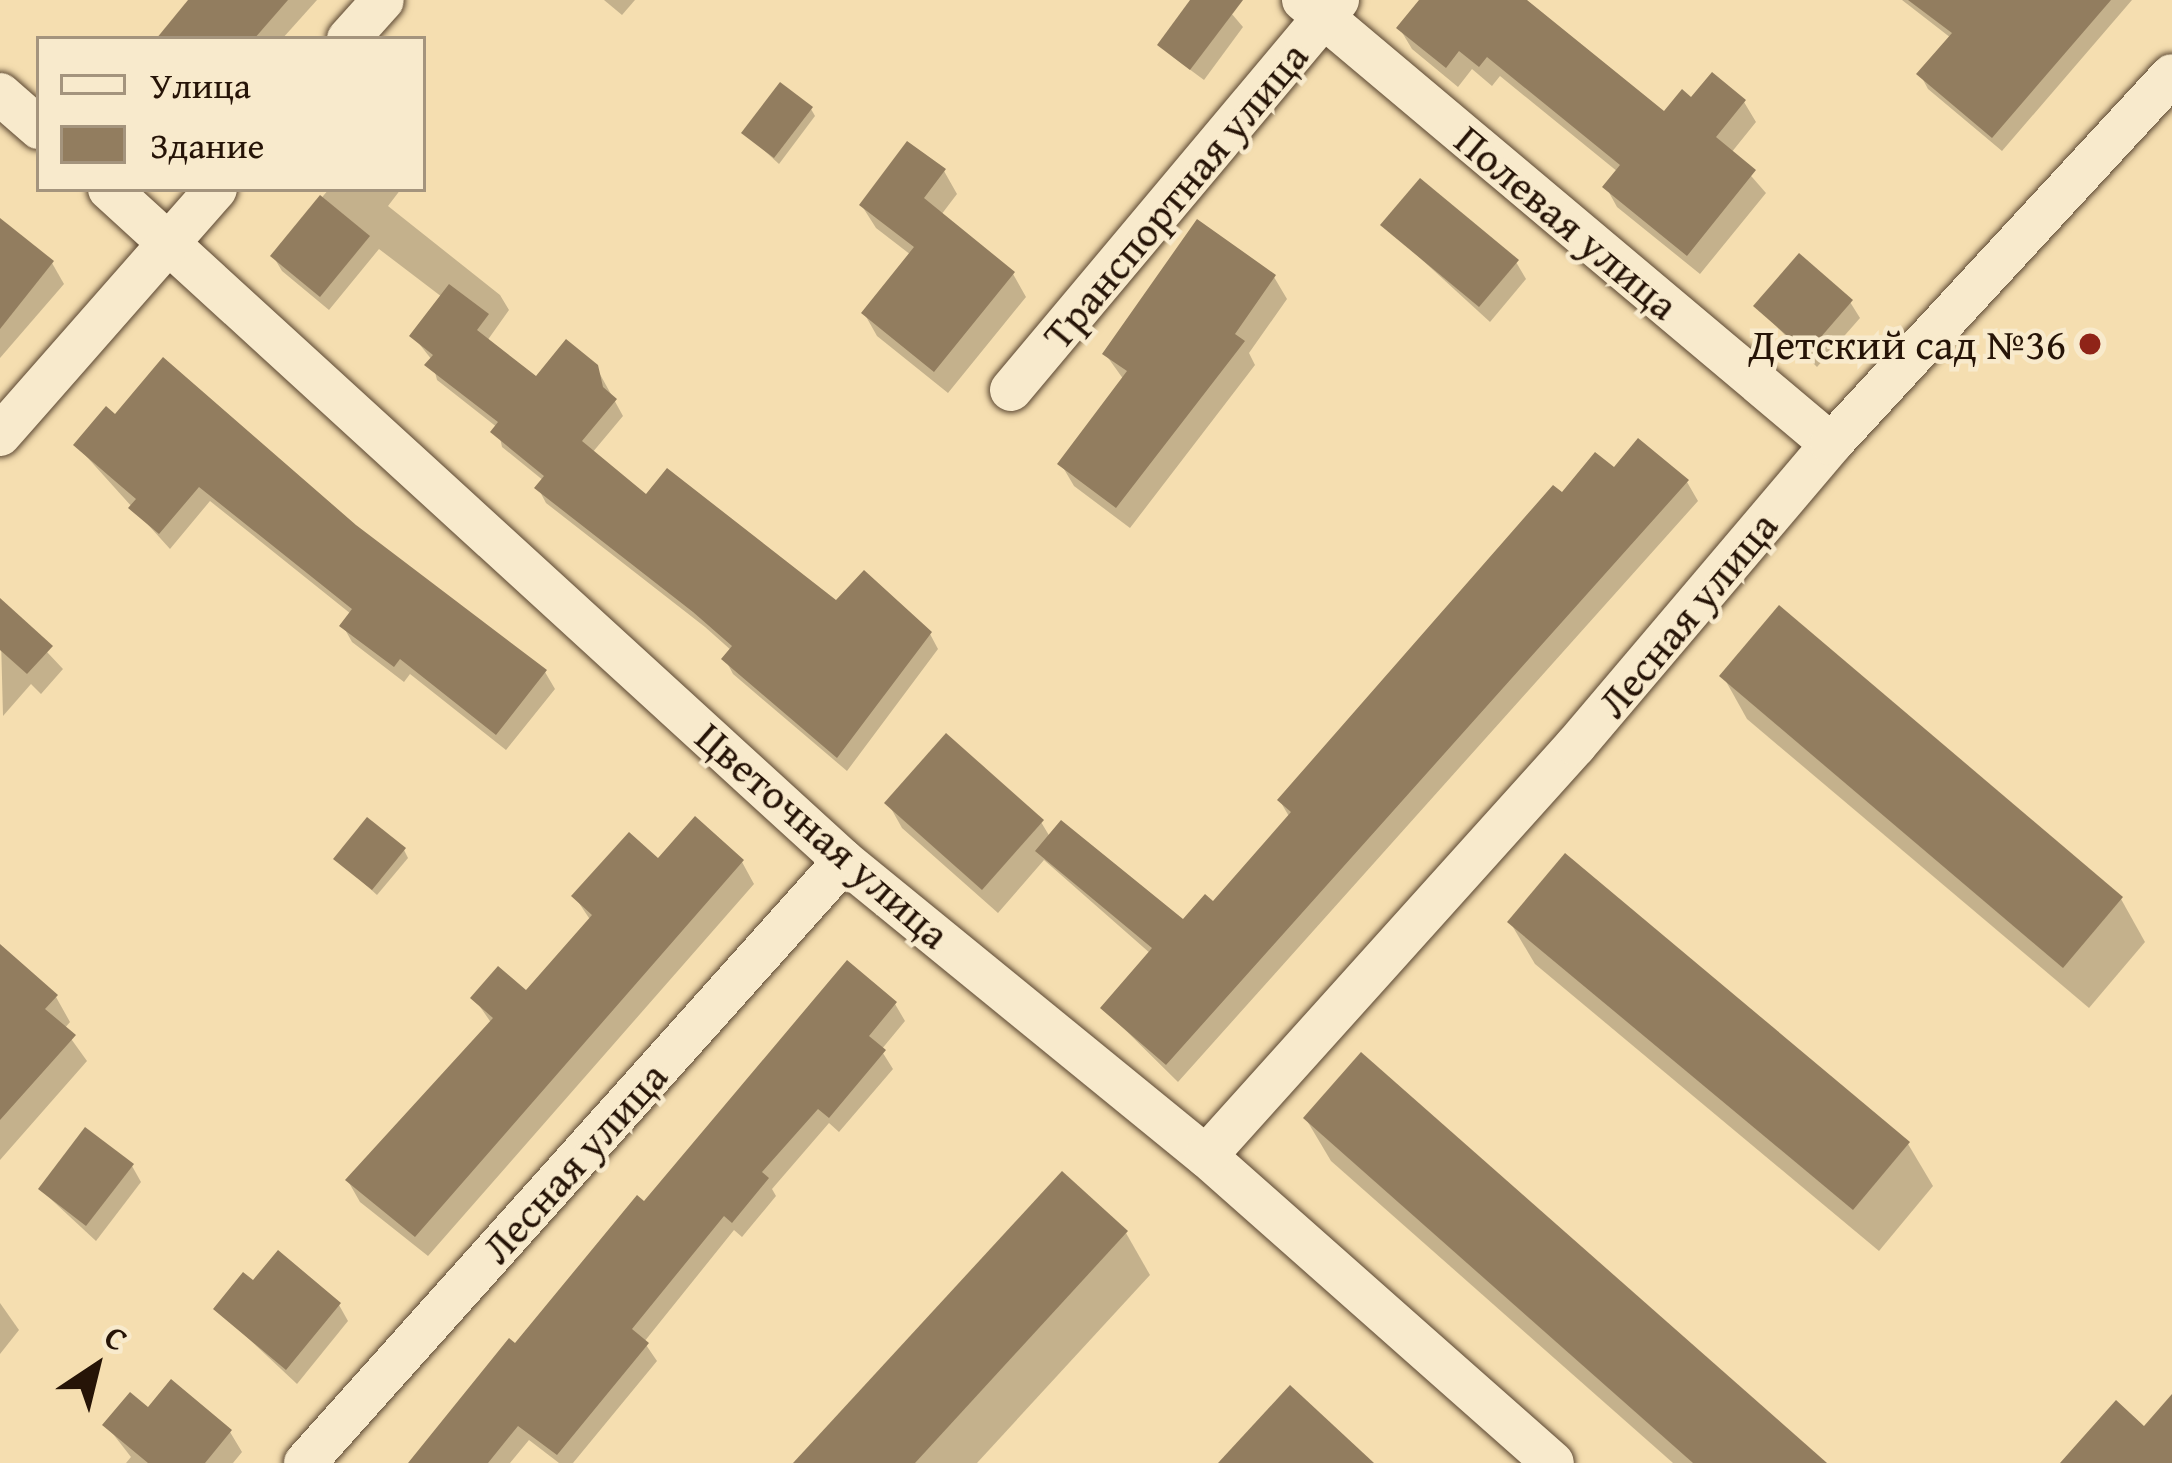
<!DOCTYPE html>
<meta charset="utf-8">
<style>
body{margin:0}
#map{position:relative;width:2172px;height:1463px;overflow:hidden;background:#f5deb0;font-family:"Gentium Book Plus",serif}
div>[style]{position:absolute}
.shadow>*{inset:0;background:#0003}
.building>*{inset:0;background:#927d5f}
.roads{filter:drop-shadow(0 0 3px #5a4631) drop-shadow(0 0 3px #5a4631)}
.minor>*{height:42px;margin:-21px;padding:0 21px;transform-origin:21px;border-radius:21px;background:#f8eacc}
.dots>*{width:33px;height:33px;translate:-50% -50%;box-sizing:border-box;border:6px solid #f8eacc;border-radius:50%}
span{translate:-50% -50%;white-space:nowrap;text-align:center;line-height:1.15;-webkit-text-stroke:9px #f8eacc;paint-order:stroke}
.street-label{font-size:42px;color:#261407}
.poi-label{font-size:42px;color:#261407}
.right{translate:-100% -50%;text-align:right}
.legend{position:absolute;left:36px;top:36px;width:390px;height:156px;box-sizing:border-box;background:#f8eacc;border:3px solid #a4947d;margin:0;padding:15px 21px;list-style:none;font-size:36px;color:#261407}
.legend li{display:flex;align-items:center;gap:24px;height:60px}
.legend b{width:60px;border:3px solid #a4947d}
.north{position:absolute;left:36px;top:1307px;width:120px;height:120px;-webkit-text-stroke:9px #f8eacc;paint-order:stroke;rotate:35deg;font-size:33px;font-weight:700;line-height:48px;text-align:center;color:#261407}
.north::after{content:'';display:block;margin:auto;width:42px;height:54px;background:#261407;clip-path:polygon(50% 0,100% 100%,50% 72%,0 100%)}
</style>
<div id="map">
<div class="shadow">
<div style="clip-path:polygon(192px 0,317px 0,282px 39px,160px 39px)"></div>
<div style="clip-path:polygon(604px 0,635px 0,622px 15px)"></div>
<div style="clip-path:polygon(1194px 0,1220px 0,1243px 27px,1204px 80px,1173px 57px)"></div>
<div style="clip-path:polygon(1423px 0,1523px 0,1664px 116px,1692px 101px,1744px 102px,1756px 122px,1731px 153px,1766px 193px,1700px 274px,1617px 207px,1606px 187px,1618px 172px,1500px 76px,1492px 86px,1472px 69px,1458px 87px,1412px 49px,1400px 29px)"></div>
<div style="clip-path:polygon(1902px 0,2132px 0,2002px 151px,1928px 89px,1920px 74px,1951px 38px)"></div>
<div style="clip-path:polygon(811px 109px,815px 116px,779px 164px,745px 133px)"></div>
<div style="clip-path:polygon(944px 171px,957px 194px,941px 215px,1013px 274px,1026px 297px,948px 393px,877px 336px,864px 313px,911px 255px,876px 228px,862px 206px)"></div>
<div style="clip-path:polygon(329px 189px,401px 189px,388px 206px,500px 295px,509px 310px,487px 341px,536px 380px,596px 367px,623px 416px,592px 453px,646px 498px,837px 604px,930px 634px,938px 649px,847px 771px,733px 674px,725px 659px,732px 651px,705px 627px,546px 503px,538px 488px,544px 481px,502px 447px,498px 428px,437px 380px,432px 360px,413px 336px,442px 297px,379px 249px,329px 310px,282px 271px,273px 256px)"></div>
<div style="clip-path:polygon(0 222px,52px 263px,64px 284px,0 358px)"></div>
<div style="clip-path:polygon(1384px 225px,1516px 262px,1526px 279px,1490px 322px)"></div>
<div style="clip-path:polygon(1274px 277px,1287px 299px,1249px 353px,1255px 365px,1130px 528px,1074px 486px,1061px 464px,1124px 380px,1106px 355px)"></div>
<div style="clip-path:polygon(1850px 302px,1860px 318px,1817px 367px,1756px 306px)"></div>
<div style="clip-path:polygon(77px 446px,354px 527px,545px 672px,555px 689px,506px 750px,410px 674px,404px 682px,352px 642px,343px 626px,351px 614px,210px 501px,170px 549px)"></div>
<div style="clip-path:polygon(1687px 482px,1698px 501px,1178px 1082px,1104px 1009px,1151px 954px,1044px 860px,998px 913px,902px 828px,888px 803px,1041px 822px,1050px 837px,1183px 923px,1213px 905px,1290px 818px,1280px 801px,1562px 496px)"></div>
<div style="clip-path:polygon(0 602px,63px 669px,41px 694px,31px 684px,3px 716px)"></div>
<div style="clip-path:polygon(1723px 676px,2121px 899px,2145px 942px,2089px 1008px,1747px 719px)"></div>
<div style="clip-path:polygon(404px 850px,408px 858px,377px 895px,337px 859px)"></div>
<div style="clip-path:polygon(658px 862px,742px 862px,754px 884px,428px 1256px,360px 1202px,348px 1181px,492px 1024px,474px 998px,526px 995px,591px 921px,575px 897px)"></div>
<div style="clip-path:polygon(1510px 922px,1908px 1144px,1933px 1186px,1879px 1251px,1535px 964px)"></div>
<div style="clip-path:polygon(0 949px,56px 997px,70px 1022px,64px 1029px,87px 1061px,0 1160px)"></div>
<div style="clip-path:polygon(895px 1004px,905px 1021px,881px 1050px,893px 1069px,839px 1132px,829px 1123px,772px 1189px,776px 1196px,742px 1237px,734px 1230px,644px 1342px,657px 1361px,573px 1463px,559px 1463px,529px 1440px,510px 1463px,412px 1463px,645px 1205px)"></div>
<div style="clip-path:polygon(1306px 1119px,1822px 1463px,1673px 1463px,1331px 1161px)"></div>
<div style="clip-path:polygon(132px 1166px,141px 1182px,96px 1241px,41px 1190px)"></div>
<div style="clip-path:polygon(1126px 1233px,1150px 1275px,977px 1463px,797px 1463px)"></div>
<div style="clip-path:polygon(253px 1284px,339px 1305px,348px 1321px,297px 1384px,217px 1309px)"></div>
<div style="clip-path:polygon(0 1303px,19px 1330px,0 1354px)"></div>
<div style="clip-path:polygon(148px 1411px,230px 1432px,242px 1452px,233px 1463px,126px 1463px,131px 1457px,106px 1425px)"></div>
</div>
<div class="building">
<div style="clip-path:polygon(188px 0,288px 0,254px 39px,156px 39px)"></div>
<div style="clip-path:polygon(1190px 0,1243px 0,1190px 70px,1157px 45px)"></div>
<div style="clip-path:polygon(1419px 0,1527px 0,1664px 111px,1682px 89px,1691px 97px,1712px 72px,1746px 100px,1716px 137px,1756px 170px,1687px 256px,1602px 187px,1620px 165px,1487px 57px,1479px 67px,1459px 51px,1446px 68px,1396px 28px)"></div>
<div style="clip-path:polygon(1908px 0,2111px 0,1992px 138px,1916px 74px,1952px 33px)"></div>
<div style="clip-path:polygon(780px 82px,813px 107px,774px 158px,741px 133px)"></div>
<div style="clip-path:polygon(907px 141px,946px 169px,924px 198px,1015px 272px,934px 372px,861px 313px,914px 247px,859px 205px)"></div>
<div style="clip-path:polygon(1420px 178px,1519px 260px,1479px 307px,1380px 225px)"></div>
<div style="clip-path:polygon(320px 195px,370px 236px,320px 297px,270px 256px)"></div>
<div style="clip-path:polygon(0 218px,54px 261px,0 329px)"></div>
<div style="clip-path:polygon(1197px 219px,1276px 275px,1235px 334px,1245px 341px,1116px 508px,1057px 464px,1127px 371px,1102px 354px)"></div>
<div style="clip-path:polygon(1799px 253px,1853px 300px,1807px 353px,1753px 306px)"></div>
<div style="clip-path:polygon(449px 284px,489px 314px,477px 330px,536px 376px,566px 339px,598px 365px,603px 387px,617px 399px,582px 441px,646px 494px,667px 468px,836px 600px,864px 570px,932px 632px,837px 758px,721px 659px,732px 646px,693px 612px,534px 488px,544px 476px,490px 432px,498px 422px,424px 365px,433px 355px,409px 336px)"></div>
<div style="clip-path:polygon(163px 357px,356px 525px,547px 670px,496px 735px,400px 659px,394px 667px,339px 626px,352px 609px,199px 487px,159px 534px,128px 508px,136px 499px,73px 445px,106px 406px,115px 414px)"></div>
<div style="clip-path:polygon(1638px 438px,1689px 480px,1166px 1065px,1100px 1008px,1152px 948px,1035px 851px,1061px 820px,1183px 919px,1205px 894px,1213px 901px,1291px 812px,1277px 800px,1553px 485px,1562px 492px,1595px 452px,1614px 467px)"></div>
<div style="clip-path:polygon(0 598px,53px 646px,27px 674px,0 650px)"></div>
<div style="clip-path:polygon(1779px 605px,2123px 897px,2063px 968px,1719px 676px)"></div>
<div style="clip-path:polygon(946px 733px,1044px 820px,982px 890px,884px 803px)"></div>
<div style="clip-path:polygon(695px 816px,744px 860px,415px 1237px,345px 1180px,493px 1018px,470px 998px,498px 966px,526px 990px,592px 915px,571px 896px,629px 832px,658px 858px)"></div>
<div style="clip-path:polygon(367px 817px,406px 848px,372px 890px,333px 859px)"></div>
<div style="clip-path:polygon(1565px 853px,1910px 1142px,1853px 1210px,1507px 922px)"></div>
<div style="clip-path:polygon(0 944px,58px 995px,45px 1009px,76px 1035px,0 1120px)"></div>
<div style="clip-path:polygon(847px 960px,897px 1002px,869px 1036px,886px 1050px,829px 1118px,818px 1109px,762px 1172px,769px 1178px,732px 1223px,724px 1216px,632px 1329px,649px 1343px,557px 1455px,518px 1426px,488px 1463px,408px 1463px,509px 1338px,515px 1343px,637px 1195px,644px 1201px)"></div>
<div style="clip-path:polygon(1361px 1052px,1827px 1463px,1693px 1463px,1303px 1118px)"></div>
<div style="clip-path:polygon(85px 1127px,134px 1164px,86px 1226px,38px 1189px)"></div>
<div style="clip-path:polygon(1062px 1171px,1128px 1231px,915px 1463px,793px 1463px)"></div>
<div style="clip-path:polygon(278px 1250px,341px 1303px,286px 1370px,213px 1309px,243px 1272px,253px 1280px)"></div>
<div style="clip-path:polygon(171px 1379px,232px 1430px,205px 1463px,148px 1463px,102px 1425px,130px 1392px,148px 1407px)"></div>
<div style="clip-path:polygon(1290px 1385px,1374px 1463px,1218px 1463px)"></div>
<div style="clip-path:polygon(2172px 1394px,2172px 1463px,2060px 1463px,2116px 1400px,2144px 1426px)"></div>
</div>
<div class="roads">
<div class="minor">
<div style="left:1303px;top:0;width:690px;rotate:40.06deg"></div>
<div style="left:348px;top:39px;width:52px;rotate:-48.1deg"></div>
<div style="left:0;top:94px;width:52px;rotate:41.1deg"></div>
<div style="left:109px;top:189px;width:996px;rotate:42.44deg"></div>
<div style="left:844px;top:861px;width:467px;rotate:39.2deg"></div>
<div style="left:1206px;top:1156px;width:463px;rotate:41.5deg"></div>
<div style="left:1011px;top:390px;width:509px;rotate:-50.02deg"></div>
<div style="left:0;top:435px;width:327px;rotate:-48.7deg"></div>
<div style="left:1206px;top:1156px;width:553px;rotate:-48.01deg"></div>
<div style="left:1576px;top:745px;width:394px;rotate:-49.7deg"></div>
<div style="left:1831px;top:444px;width:502px;rotate:-47.26deg"></div>
<div style="left:305px;top:1463px;width:808px;rotate:-48.16deg"></div>
</div>
</div>
<div class="dots">
<div style="left:2090px;top:344px;background:#8f2418"></div>
</div>
<div class="street-label">
<span style="left:1175px;top:195px;rotate:-50deg">Транспортная улица</span>
<span style="left:1567px;top:222px;rotate:40deg">Полевая улица</span>
<span style="left:1687px;top:614px;rotate:-50deg">Лесная улица</span>
<span style="left:823px;top:835px;rotate:41deg">Цветочная улица</span>
<span style="left:574px;top:1162px;rotate:-48deg">Лесная улица</span>
</div>
<div class="poi-label">
<span class="right" style="left:2066px;top:344px">Детский сад №36</span>
</div>
<ul class="legend">
<li><b style="height:15px;background:#f8eacc"></b>Улица</li>
<li><b style="height:33px;background:#927d5f"></b>Здание</li>
</ul>
<div class="north">С</div>
</div>
